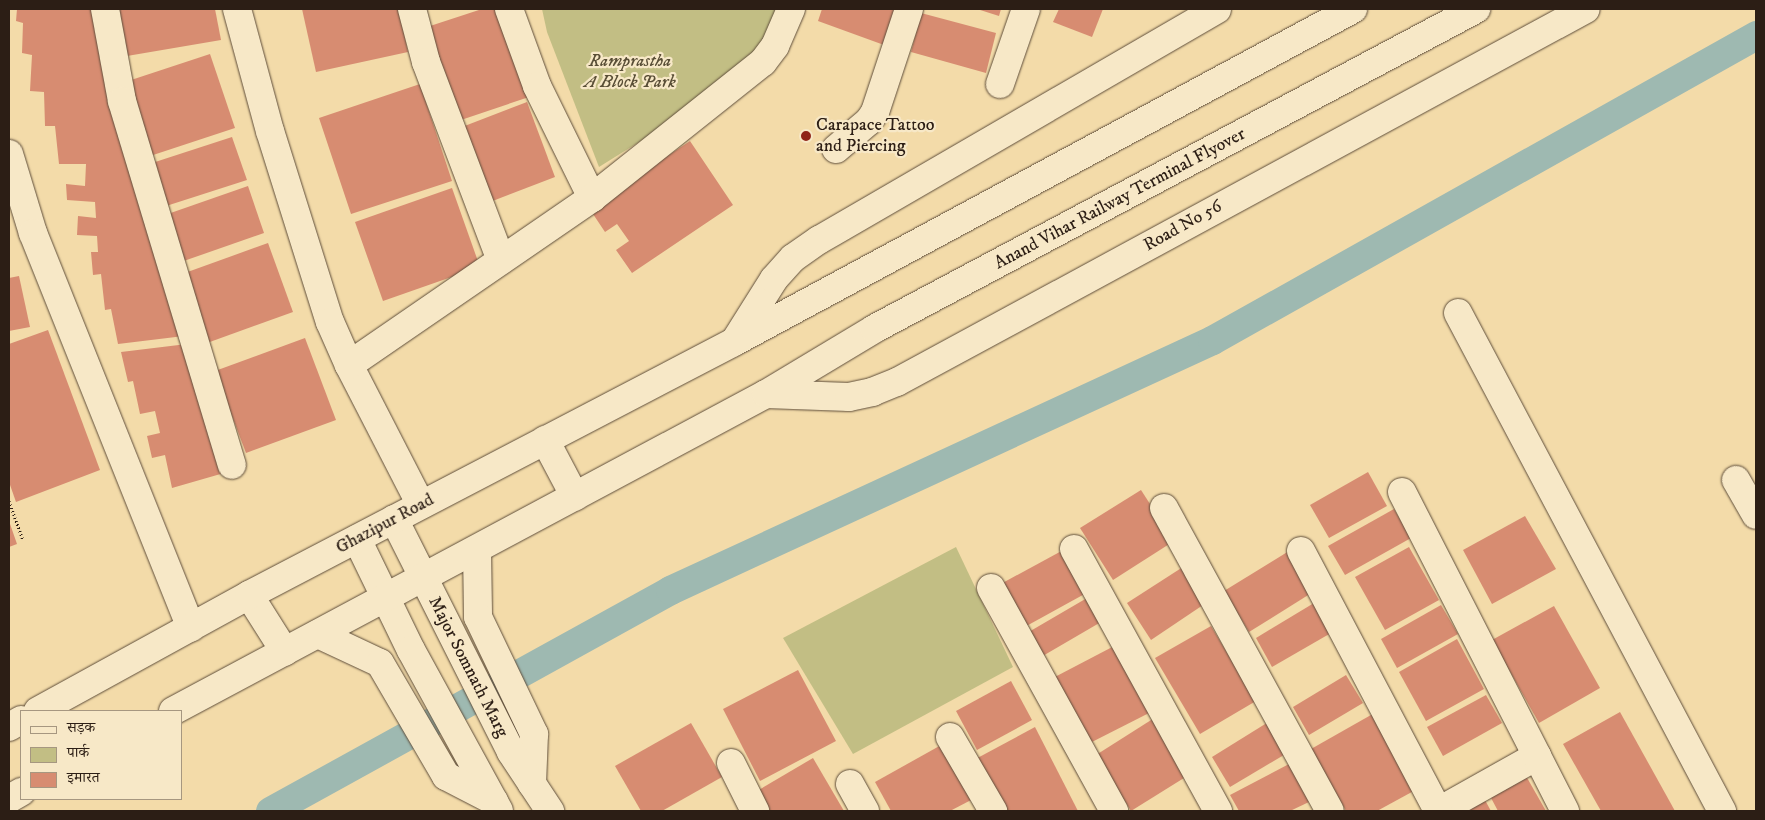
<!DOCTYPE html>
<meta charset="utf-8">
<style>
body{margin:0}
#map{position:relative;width:1765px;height:820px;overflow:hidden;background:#f3dba9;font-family:"IM FELL DW Pica","Noto Serif Devanagari",serif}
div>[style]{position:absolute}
.green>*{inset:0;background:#c2be84}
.canal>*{height:29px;margin:-14.5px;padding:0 14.5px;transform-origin:14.5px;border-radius:14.5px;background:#9eb9b1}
.building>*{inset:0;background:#d78c71}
.path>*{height:3px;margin-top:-1.5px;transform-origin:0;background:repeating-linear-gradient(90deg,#2c1e15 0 1px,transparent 0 3.5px)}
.roads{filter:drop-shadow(0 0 1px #5e4d3a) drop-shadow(0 0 1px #5e4d3a)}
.minor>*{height:28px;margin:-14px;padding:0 14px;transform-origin:14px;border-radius:14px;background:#f7e8c7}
.secondary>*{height:28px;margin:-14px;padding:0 14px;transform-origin:14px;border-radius:14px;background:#f7e8c7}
.dots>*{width:14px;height:14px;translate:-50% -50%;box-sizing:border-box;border:2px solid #f7e8c7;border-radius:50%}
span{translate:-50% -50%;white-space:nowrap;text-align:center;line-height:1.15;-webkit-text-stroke:4.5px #f7e8c7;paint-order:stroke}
.park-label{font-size:18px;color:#594e36;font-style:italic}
.poi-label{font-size:18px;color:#2c1e15}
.left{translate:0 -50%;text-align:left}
.street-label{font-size:18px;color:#2c1e15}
.frame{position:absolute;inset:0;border:10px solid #2c1e15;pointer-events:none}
.legend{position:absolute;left:20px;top:710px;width:162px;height:90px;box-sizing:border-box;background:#f7e8c7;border:1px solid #a69780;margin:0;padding:6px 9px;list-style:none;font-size:15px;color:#2c1e15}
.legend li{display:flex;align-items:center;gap:10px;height:25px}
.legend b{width:25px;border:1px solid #a69780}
</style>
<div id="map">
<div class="green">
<div style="clip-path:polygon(542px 9px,791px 9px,775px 57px,599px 167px,547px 32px)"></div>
<div style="clip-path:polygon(956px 547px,1013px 667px,853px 754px,783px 638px)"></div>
</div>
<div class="canal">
<div style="left:270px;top:811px;width:457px;rotate:-28.9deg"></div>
<div style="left:670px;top:590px;width:597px;rotate:-24.76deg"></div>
<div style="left:1212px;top:340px;width:624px;rotate:-29.28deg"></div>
</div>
<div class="building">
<div style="clip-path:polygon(17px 9px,95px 9px,184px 336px,118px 344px,111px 309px,105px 310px,101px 274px,93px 275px,91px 252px,98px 252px,97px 236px,77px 235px,78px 216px,96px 218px,95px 202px,67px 200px,66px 184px,85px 186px,86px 164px,59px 164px,55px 126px,45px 126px,44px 92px,30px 91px,32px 55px,22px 53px,23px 23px,16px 21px)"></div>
<div style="clip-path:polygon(119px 9px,215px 9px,221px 40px,127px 56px)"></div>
<div style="clip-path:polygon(302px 9px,399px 9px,408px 52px,316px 72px)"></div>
<div style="clip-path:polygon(482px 9px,502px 9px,532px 96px,458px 121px,427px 27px)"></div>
<div style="clip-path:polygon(822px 9px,898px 9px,884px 45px,818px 21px)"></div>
<div style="clip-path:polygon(977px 9px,1001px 9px,999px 16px)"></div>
<div style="clip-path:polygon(1059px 9px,1103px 9px,1092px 37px,1053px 22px)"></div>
<div style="clip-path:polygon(921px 13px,996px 33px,986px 73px,911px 52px)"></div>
<div style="clip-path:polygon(210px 54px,235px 128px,147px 157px,122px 83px)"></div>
<div style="clip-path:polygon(420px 84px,452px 181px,351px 214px,319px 118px)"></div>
<div style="clip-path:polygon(527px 102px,555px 177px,490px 202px,462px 127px)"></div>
<div style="clip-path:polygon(232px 137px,247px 180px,163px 207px,149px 164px)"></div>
<div style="clip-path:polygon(690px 141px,733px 205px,632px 273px,616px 250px,629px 241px,617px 224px,605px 232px,589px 208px)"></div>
<div style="clip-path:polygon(248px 186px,264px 233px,178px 263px,162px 216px)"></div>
<div style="clip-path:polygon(452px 188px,480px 267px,383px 301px,355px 222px)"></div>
<div style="clip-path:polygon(268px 243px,293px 312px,207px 343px,182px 274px)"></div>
<div style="clip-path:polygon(19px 276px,30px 327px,9px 331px,9px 278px)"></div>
<div style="clip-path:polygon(48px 330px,100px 470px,16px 502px,9px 482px,9px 344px)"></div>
<div style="clip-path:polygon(305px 338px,336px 420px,246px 453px,215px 371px)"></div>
<div style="clip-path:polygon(187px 344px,224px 473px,172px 488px,165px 455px,152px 458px,147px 436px,160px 433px,155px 411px,140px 414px,133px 381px,128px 382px,121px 352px)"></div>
<div style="clip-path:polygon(1368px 472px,1387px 506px,1329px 538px,1310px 505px)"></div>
<div style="clip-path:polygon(1141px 490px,1174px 541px,1113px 580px,1080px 528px)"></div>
<div style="clip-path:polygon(1394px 509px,1411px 538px,1345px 575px,1328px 546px)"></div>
<div style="clip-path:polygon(1525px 516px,1556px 569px,1492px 604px,1463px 550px)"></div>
<div style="clip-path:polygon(9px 521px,17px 544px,9px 547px)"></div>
<div style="clip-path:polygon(1409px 547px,1439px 600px,1385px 630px,1355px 577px)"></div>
<div style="clip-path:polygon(1067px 548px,1090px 591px,1021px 629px,997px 586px)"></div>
<div style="clip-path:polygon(1289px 551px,1313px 592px,1249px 632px,1224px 591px)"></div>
<div style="clip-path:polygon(1186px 565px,1209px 601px,1151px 640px,1127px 603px)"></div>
<div style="clip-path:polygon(1087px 598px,1101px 622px,1041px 657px,1027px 633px)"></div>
<div style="clip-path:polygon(1314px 603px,1331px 633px,1272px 667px,1256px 638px)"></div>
<div style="clip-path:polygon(1441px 605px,1458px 634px,1397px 668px,1381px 639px)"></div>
<div style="clip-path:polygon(1554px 606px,1600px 688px,1539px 723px,1492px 640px)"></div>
<div style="clip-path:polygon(1211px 626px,1256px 701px,1200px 734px,1155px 658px)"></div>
<div style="clip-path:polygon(1457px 639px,1484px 689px,1426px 721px,1399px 672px)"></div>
<div style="clip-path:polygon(1118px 644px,1153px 711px,1086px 745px,1051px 679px)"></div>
<div style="clip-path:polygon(798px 670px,836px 741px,760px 781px,723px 709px)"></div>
<div style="clip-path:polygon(1346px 675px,1363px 703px,1309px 735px,1293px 707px)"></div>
<div style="clip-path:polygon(1011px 681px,1032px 720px,977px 750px,956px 711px)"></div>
<div style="clip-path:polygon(1486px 695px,1502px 723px,1443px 756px,1427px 727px)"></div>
<div style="clip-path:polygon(1378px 711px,1421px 787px,1377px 811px,1346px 811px,1311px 749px)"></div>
<div style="clip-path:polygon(1620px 712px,1675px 811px,1601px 811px,1563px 744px)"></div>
<div style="clip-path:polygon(1159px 715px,1192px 773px,1131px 811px,1096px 755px)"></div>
<div style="clip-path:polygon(1270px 721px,1289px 752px,1230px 787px,1212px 757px)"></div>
<div style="clip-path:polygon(691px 723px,722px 777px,662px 811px,641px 811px,615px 766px)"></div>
<div style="clip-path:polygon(1035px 727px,1078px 811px,1000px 811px,970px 762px)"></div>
<div style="clip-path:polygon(943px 744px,973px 799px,950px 811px,891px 811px,875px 782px)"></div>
<div style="clip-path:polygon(813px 758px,844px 811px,769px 811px,757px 791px)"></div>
<div style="clip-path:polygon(1289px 764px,1309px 802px,1290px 811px,1239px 811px,1230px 795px)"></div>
<div style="clip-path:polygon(1526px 776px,1546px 811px,1498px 811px,1490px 796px)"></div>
<div style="clip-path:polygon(1481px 793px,1491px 811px,1449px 811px)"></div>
</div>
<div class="path">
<div style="left:9px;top:501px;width:41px;rotate:70.3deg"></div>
</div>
<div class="roads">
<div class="minor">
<div style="left:105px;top:9px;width:94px;rotate:79.5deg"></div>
<div style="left:122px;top:101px;width:380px;rotate:73.2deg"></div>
<div style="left:237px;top:9px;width:126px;rotate:74.9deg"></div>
<div style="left:270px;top:131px;width:200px;rotate:72.6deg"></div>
<div style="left:330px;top:322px;width:47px;rotate:66.2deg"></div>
<div style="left:349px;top:365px;width:157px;rotate:62.8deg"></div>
<div style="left:412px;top:9px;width:55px;rotate:75.2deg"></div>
<div style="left:426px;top:62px;width:212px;rotate:69.3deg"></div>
<div style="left:509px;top:9px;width:82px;rotate:70deg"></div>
<div style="left:537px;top:86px;width:125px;rotate:63.8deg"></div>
<div style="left:1000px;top:84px;width:79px;rotate:-70.9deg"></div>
<div style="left:836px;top:149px;width:43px;rotate:-40.3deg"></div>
<div style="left:869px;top:121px;width:11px;rotate:-56deg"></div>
<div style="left:875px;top:112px;width:108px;rotate:-71.7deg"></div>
<div style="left:9px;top:154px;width:83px;rotate:73.1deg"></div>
<div style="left:33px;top:233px;width:425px;rotate:68.2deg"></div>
<div style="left:1458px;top:313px;width:564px;rotate:62.07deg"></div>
<div style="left:349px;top:365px;width:295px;rotate:-34.5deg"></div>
<div style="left:592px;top:198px;width:218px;rotate:-38.5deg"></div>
<div style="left:763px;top:62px;width:20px;rotate:-53deg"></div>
<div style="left:775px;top:46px;width:40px;rotate:-66.6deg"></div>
<div style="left:1736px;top:480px;width:40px;rotate:60.3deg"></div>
<div style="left:1402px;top:492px;width:297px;rotate:62.9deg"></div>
<div style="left:1537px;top:756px;width:112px;rotate:150.7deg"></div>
<div style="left:1164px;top:508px;width:345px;rotate:61.3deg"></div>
<div style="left:1074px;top:549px;width:299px;rotate:61.2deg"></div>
<div style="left:477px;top:550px;width:67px;rotate:89.1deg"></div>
<div style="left:478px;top:617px;width:130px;rotate:64.4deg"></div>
<div style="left:534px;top:734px;width:50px;rotate:92.3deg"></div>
<div style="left:1301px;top:551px;width:294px;rotate:62.2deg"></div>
<div style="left:991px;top:588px;width:255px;rotate:61.1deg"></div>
<div style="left:950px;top:737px;width:86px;rotate:59.8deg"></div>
<div style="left:1537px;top:756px;width:62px;rotate:63deg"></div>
<div style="left:731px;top:763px;width:54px;rotate:63.4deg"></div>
<div style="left:850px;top:784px;width:31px;rotate:61deg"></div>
</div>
<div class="secondary">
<div style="left:735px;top:341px;width:73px;rotate:-57.8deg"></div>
<div style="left:774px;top:279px;width:28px;rotate:-48deg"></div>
<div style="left:793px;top:258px;width:32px;rotate:-35deg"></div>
<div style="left:819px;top:240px;width:460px;rotate:-30.1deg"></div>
<div style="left:766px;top:394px;width:83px;rotate:2.1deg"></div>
<div style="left:849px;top:397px;width:24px;rotate:-12deg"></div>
<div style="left:872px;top:392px;width:27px;rotate:-22deg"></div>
<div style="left:897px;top:382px;width:783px;rotate:-28.43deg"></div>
<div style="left:545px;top:440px;width:64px;rotate:62.2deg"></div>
<div style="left:394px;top:519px;width:261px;rotate:63.3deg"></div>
<div style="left:511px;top:752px;width:71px;rotate:56.5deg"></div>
<div style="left:357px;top:539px;width:123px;rotate:64.1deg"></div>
<div style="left:411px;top:650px;width:183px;rotate:61.3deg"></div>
<div style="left:249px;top:595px;width:67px;rotate:57.7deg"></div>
<div style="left:318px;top:634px;width:68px;rotate:25.1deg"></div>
<div style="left:380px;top:663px;width:131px;rotate:59.7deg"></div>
<div style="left:446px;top:776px;width:54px;rotate:27.5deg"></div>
<div style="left:38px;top:711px;width:241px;rotate:-28.8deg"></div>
<div style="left:249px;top:595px;width:547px;rotate:-27.55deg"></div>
<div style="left:734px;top:342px;width:703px;rotate:-28.28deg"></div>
<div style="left:173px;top:711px;width:672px;rotate:-28.13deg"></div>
<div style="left:766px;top:394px;width:126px;rotate:-31deg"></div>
<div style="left:874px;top:329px;width:682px;rotate:-27.99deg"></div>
<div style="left:9px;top:727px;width:14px;rotate:-30deg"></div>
<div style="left:9px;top:799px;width:14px;rotate:-30deg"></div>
</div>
</div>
<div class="dots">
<div style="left:806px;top:136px;background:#8f2418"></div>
</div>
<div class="park-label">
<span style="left:630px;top:72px">Ramprastha<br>A Block Park</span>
</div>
<div class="poi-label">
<span class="left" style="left:816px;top:136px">Carapace Tattoo<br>and Piercing</span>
</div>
<div class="street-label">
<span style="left:1120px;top:199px;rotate:-28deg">Anand Vihar Railway Terminal Flyover</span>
<span style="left:1183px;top:226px;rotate:-29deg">Road No 56</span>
<span style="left:385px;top:524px;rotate:-28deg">Ghazipur Road</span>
<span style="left:468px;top:667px;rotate:63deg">Major Somnath Marg</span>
</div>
<div class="frame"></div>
<ul class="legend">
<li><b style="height:6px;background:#f7e8c7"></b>सड़क</li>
<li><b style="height:14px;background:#c2be84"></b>पार्क</li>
<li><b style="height:14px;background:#d78c71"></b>इमारत</li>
</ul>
</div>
